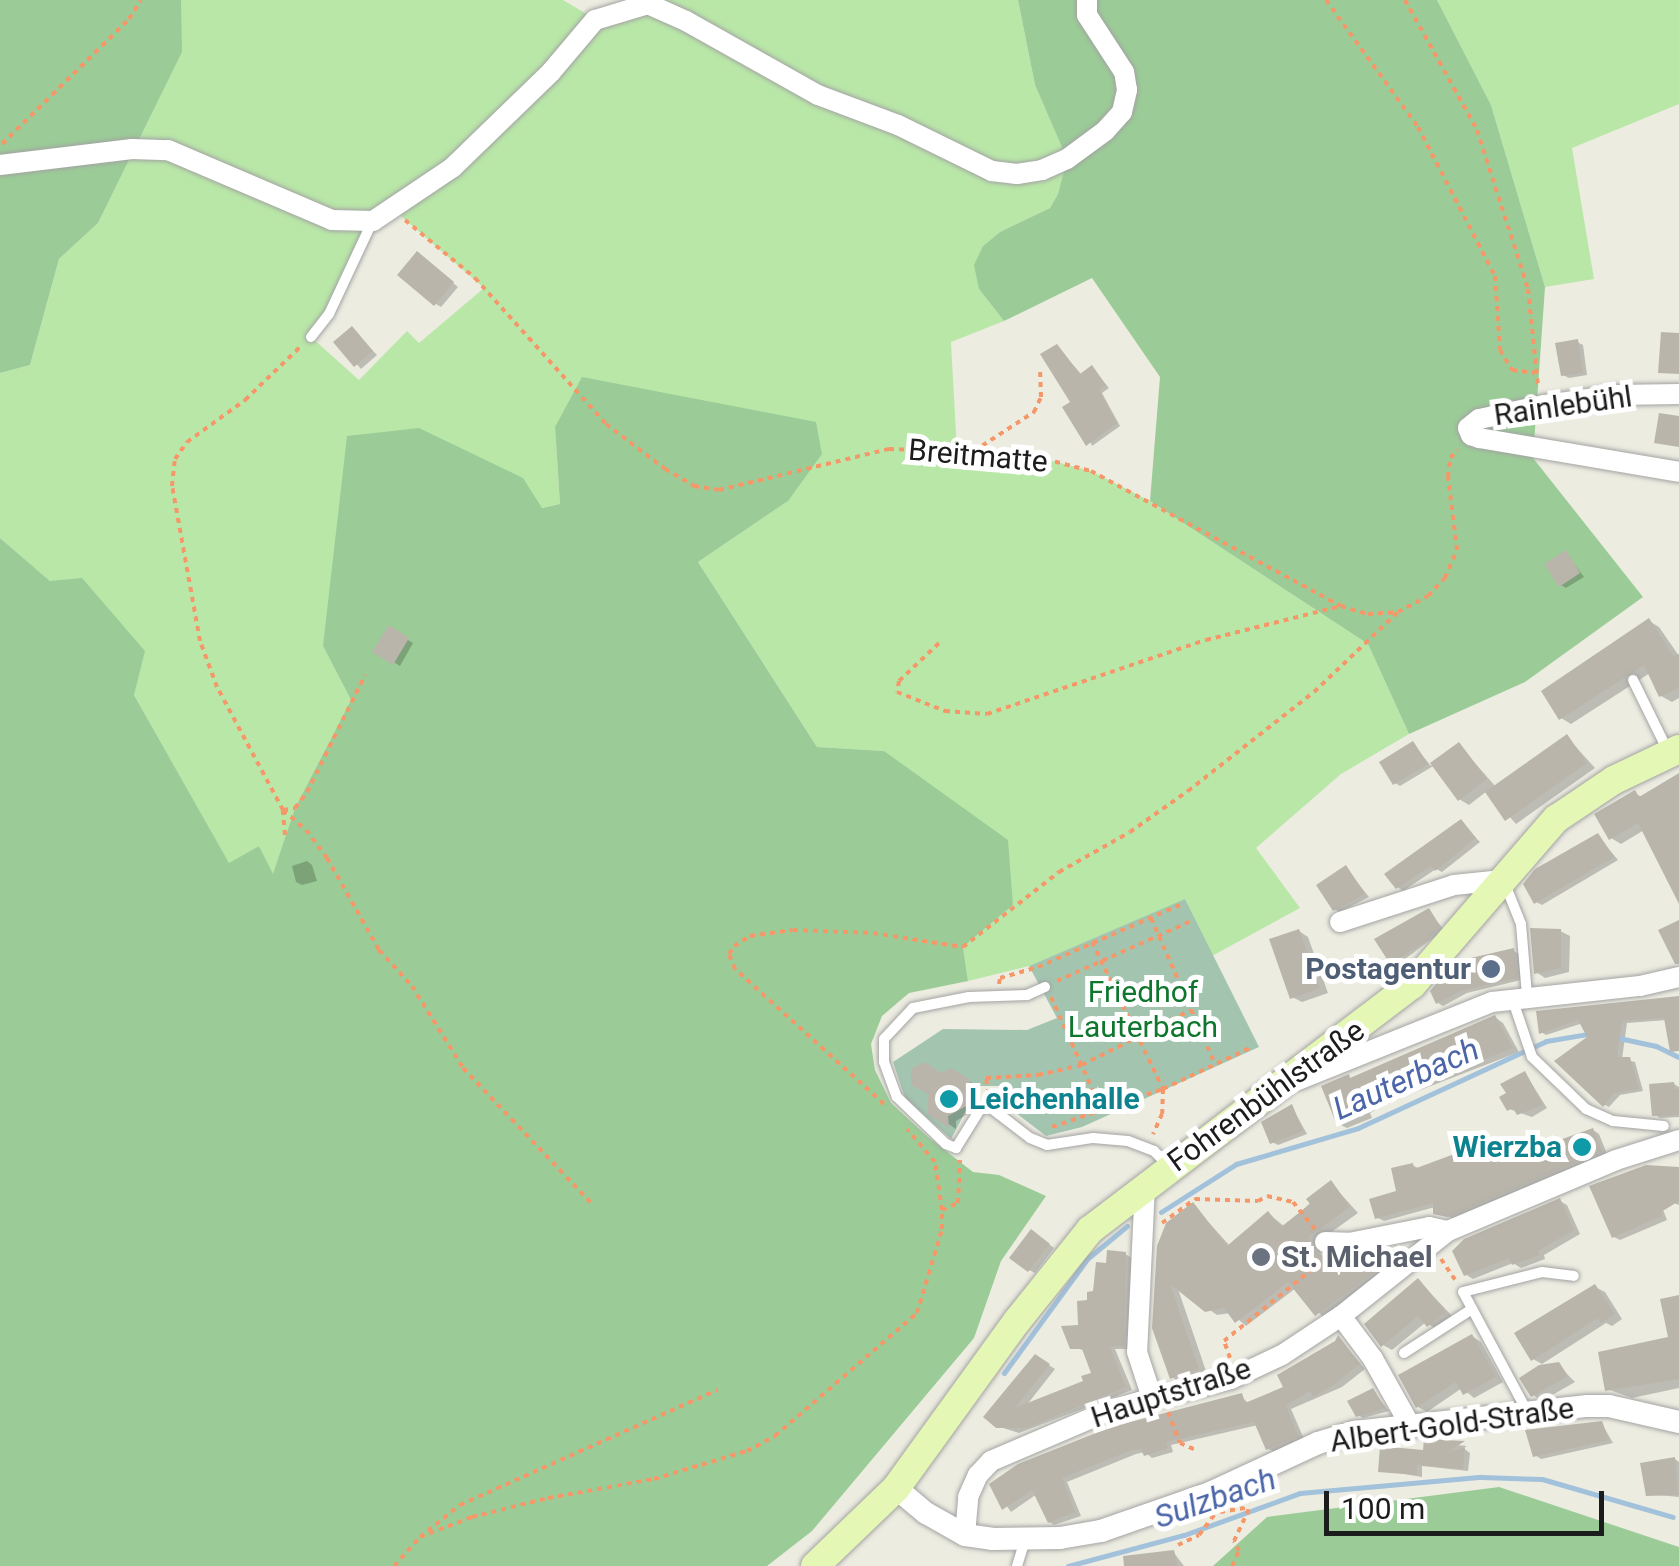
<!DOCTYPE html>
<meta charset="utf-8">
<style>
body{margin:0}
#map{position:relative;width:1679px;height:1566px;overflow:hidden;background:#edece1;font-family:Roboto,sans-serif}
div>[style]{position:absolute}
.grass>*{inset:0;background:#b9e7a8}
.forest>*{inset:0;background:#9bcc97}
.cemetery>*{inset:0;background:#a3c5b0}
.shadow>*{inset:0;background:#0003}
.stream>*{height:5px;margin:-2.5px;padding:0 2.5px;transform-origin:2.5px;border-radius:2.5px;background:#a2c1da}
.building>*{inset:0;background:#b9b5ab}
.path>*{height:4px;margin-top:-2px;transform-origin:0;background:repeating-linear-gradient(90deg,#f6976a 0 5px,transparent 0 10px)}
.roads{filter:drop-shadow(0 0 2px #a3a3a3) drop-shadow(0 0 2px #a3a3a3)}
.service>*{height:10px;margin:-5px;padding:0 5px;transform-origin:5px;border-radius:5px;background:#fff}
.minor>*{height:20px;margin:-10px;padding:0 10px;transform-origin:10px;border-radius:10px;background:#fff}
.tertiary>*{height:22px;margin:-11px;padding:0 11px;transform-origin:11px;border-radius:11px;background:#fff}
.secondary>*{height:28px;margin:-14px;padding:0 14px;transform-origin:14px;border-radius:14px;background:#e5f7b5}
.dots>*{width:28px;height:28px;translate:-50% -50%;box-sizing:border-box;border:5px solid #fff;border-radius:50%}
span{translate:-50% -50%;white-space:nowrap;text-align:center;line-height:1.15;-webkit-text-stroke:10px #fff;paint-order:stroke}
.street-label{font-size:30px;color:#1c1c1c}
.service-label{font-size:30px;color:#4e5e75;font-weight:700}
.right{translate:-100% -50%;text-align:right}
.park-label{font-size:30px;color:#0e762d}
.culture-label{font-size:30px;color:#0d838f;font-weight:700}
.left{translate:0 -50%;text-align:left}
.worship-label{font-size:30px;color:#5b616d;font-weight:700}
.water-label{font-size:32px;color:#4b65a8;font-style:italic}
.scale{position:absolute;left:1324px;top:1491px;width:280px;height:45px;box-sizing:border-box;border:5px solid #1c1c1c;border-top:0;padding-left:12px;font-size:30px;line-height:35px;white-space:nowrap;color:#1c1c1c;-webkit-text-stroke:8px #fff;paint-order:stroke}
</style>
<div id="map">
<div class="grass">
<div style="clip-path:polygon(evenodd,181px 0,563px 0,595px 19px,648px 0,1018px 0,1035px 85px,1067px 159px,1058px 194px,1050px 208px,1000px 232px,983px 246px,979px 289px,1004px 321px,951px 342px,957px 452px,1026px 454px,1091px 471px,1150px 501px,1368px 644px,1409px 734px,1341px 774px,1256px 848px,1300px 908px,1212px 956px,1185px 900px,1029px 966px,968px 981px,963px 947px,1013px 905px,884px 751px,817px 747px,698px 562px,788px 501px,555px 427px,560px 504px,541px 508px,323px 646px,351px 700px,295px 808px,273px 876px,259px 846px,229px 864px,134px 695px,50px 581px,0 538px,0 373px,30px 365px,59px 259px,98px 223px,181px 53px,181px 0,394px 210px,484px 288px,419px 343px,407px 331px,359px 380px,311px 337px,373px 222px,394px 210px)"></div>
<div style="clip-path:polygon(1437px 0,1679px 0,1679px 104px,1572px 148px,1594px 279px,1545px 287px,1491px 105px)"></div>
</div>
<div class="forest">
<div style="clip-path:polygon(0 0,181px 0,182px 52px,98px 223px,59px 259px,30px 365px,0 373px)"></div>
<div style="clip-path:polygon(1018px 0,1437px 0,1491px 105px,1545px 287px,1533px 458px,1643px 597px,1525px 682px,1409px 734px,1368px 644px,1150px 501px,1160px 377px,1092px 278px,1004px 321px,979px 289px,974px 265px,983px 246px,1000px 232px,1050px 208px,1058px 194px,1067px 159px,1035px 85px)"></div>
<div style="clip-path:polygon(582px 377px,816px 422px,822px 454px,788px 501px,698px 562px,817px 747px,884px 751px,1008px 840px,1013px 905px,963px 947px,968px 981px,909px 993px,882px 1016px,871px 1044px,875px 1070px,891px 1103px,928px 1137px,973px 1172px,999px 1175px,1046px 1196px,1001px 1261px,974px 1338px,812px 1531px,767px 1566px,0 1566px,0 538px,50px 581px,82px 578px,145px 651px,134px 695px,229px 863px,259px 846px,273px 874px,295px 808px,351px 700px,323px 646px,347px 436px,419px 428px,523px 478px,542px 508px,560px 504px,555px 427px)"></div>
<div style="clip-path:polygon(1499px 1487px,1679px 1547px,1679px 1566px,1213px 1566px,1267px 1517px)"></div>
</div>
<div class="cemetery">
<div style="clip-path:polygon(1185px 899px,1259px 1047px,1082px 1127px,1046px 1136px,1007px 1106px,1001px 1086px,979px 1086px,951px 1139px,905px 1098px,893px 1062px,943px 1029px,1027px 1030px,1057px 1018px,1029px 966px)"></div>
</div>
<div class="shadow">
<div style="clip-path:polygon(423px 258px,458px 287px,441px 307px,436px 304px)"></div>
<div style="clip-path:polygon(352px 329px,377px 355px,361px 369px,337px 342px)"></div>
<div style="clip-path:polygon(1577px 342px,1583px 345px,1587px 375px,1569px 378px,1563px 375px)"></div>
<div style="clip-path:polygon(1057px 347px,1082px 375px,1092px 368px,1109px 388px,1102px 393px,1120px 426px,1092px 446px)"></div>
<div style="clip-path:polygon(1566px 553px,1584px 577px,1566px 588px,1561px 585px)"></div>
<div style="clip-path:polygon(1649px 621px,1659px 627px,1679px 656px,1679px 698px,1672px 702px,1661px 696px,1650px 673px,1571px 724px,1561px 718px)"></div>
<div style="clip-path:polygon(389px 629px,413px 643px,400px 666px,376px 651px)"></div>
<div style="clip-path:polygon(1567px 737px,1595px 768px,1516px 824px,1487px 791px,1469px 805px,1459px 799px,1435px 765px,1400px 786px,1395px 783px,1413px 744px,1431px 766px,1459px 745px,1496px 787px)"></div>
<div style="clip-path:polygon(1679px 777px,1679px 898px,1644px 830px,1621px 844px,1611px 838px,1635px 793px,1643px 798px)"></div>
<div style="clip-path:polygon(1461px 822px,1480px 842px,1442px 872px,1436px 869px,1403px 891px,1398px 887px)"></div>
<div style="clip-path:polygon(1598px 836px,1618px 860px,1542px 905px,1536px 902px)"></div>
<div style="clip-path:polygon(307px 861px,312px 865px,317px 881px,302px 885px,296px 882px,292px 866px)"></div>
<div style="clip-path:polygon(1346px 868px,1369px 897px,1340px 912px,1334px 909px)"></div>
<div style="clip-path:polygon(1429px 911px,1444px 930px,1397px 965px,1392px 962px)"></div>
<div style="clip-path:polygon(1299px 931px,1308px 937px,1328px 993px,1302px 1002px,1292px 997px)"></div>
<div style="clip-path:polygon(1560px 931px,1570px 936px,1569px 972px,1545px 978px,1536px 972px)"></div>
<div style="clip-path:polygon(1514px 951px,1519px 954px,1521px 980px,1467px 993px,1443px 1006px,1438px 1003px)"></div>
<div style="clip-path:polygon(1679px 998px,1679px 1046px,1667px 1020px,1627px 1023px,1622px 1059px,1635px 1062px,1643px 1091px,1620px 1095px,1609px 1107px,1603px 1104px,1583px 1023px,1546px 1035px,1541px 1032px,1539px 1013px)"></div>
<div style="clip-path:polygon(1496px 1018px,1503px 1023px,1519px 1052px,1410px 1094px,1405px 1091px,1370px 1113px,1372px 1118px,1347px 1128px,1339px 1124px,1349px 1077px,1353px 1080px)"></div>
<div style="clip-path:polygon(950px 1071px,978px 1086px,978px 1108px,956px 1121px,956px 1129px,930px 1112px,930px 1093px)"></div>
<div style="clip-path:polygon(1525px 1073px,1547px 1108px,1532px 1117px,1509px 1109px)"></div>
<div style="clip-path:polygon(1674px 1084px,1679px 1087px,1679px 1117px,1660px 1118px,1654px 1114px)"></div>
<div style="clip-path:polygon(1292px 1107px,1307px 1134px,1278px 1145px,1272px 1142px)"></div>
<div style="clip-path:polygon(1593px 1130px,1599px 1134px,1607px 1154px,1455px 1219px,1435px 1212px,1435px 1207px,1384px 1221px,1378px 1218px,1399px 1193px,1412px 1165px,1420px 1169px,1554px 1145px)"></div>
<div style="clip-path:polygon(1679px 1169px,1679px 1205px,1658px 1197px,1667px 1220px,1620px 1240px,1614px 1237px)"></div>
<div style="clip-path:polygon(1331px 1183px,1358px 1213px,1316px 1243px,1323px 1257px,1348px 1273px,1382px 1253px,1397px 1266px,1326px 1320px,1296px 1288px,1246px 1326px,1231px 1313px,1217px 1315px,1177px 1286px,1207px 1374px,1181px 1383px,1172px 1377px,1154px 1328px,1193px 1205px,1230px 1246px,1269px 1214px,1285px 1227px)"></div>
<div style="clip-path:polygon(1560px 1201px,1567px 1205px,1580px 1234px,1544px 1255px,1545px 1259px,1521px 1268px,1513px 1263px,1473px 1279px,1465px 1274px)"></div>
<div style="clip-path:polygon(1037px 1235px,1054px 1248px,1035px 1273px,1029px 1270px)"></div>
<div style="clip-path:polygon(1125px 1254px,1132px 1258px,1130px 1349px,1115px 1349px,1132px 1390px,1019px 1433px,997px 1426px,1036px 1357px,1055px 1369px,1026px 1406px,1086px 1383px,1094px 1374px,1086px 1351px,1072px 1347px,1108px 1266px)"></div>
<div style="clip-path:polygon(1419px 1281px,1454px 1318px,1438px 1331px,1426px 1322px,1392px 1350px,1383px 1345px)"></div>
<div style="clip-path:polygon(1595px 1287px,1605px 1292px,1622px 1319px,1612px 1326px,1606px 1323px,1542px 1364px,1533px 1359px)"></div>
<div style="clip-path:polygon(1679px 1298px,1679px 1388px,1632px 1398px,1607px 1389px,1671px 1339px)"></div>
<div style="clip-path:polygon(1472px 1336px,1481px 1342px,1503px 1382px,1474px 1398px,1462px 1388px,1427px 1412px,1418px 1407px,1401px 1376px)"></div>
<div style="clip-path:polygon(1339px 1338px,1365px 1369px,1342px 1387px,1291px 1409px,1304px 1439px,1275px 1452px,1268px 1449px,1258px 1425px,1171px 1445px,1173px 1452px,1152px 1458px,1145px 1452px,1136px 1454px,1067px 1482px,1081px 1516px,1054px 1525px,1048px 1521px,1037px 1494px,1011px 1512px,992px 1485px,1241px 1396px,1249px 1404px,1287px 1388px)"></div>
<div style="clip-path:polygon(1558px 1365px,1575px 1382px,1542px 1401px,1533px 1395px)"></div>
<div style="clip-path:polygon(1373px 1391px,1389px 1411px,1363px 1418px,1358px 1415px)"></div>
<div style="clip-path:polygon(1602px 1424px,1613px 1443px,1541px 1459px,1535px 1455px)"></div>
<div style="clip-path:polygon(1426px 1442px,1467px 1446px,1463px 1448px,1470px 1453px,1468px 1471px,1422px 1466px,1422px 1477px,1380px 1470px,1425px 1452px)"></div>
<div style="clip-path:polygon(1675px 1459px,1679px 1462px,1679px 1497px,1648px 1494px)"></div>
<div style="clip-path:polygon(1174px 1553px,1184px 1566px,1136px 1566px)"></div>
</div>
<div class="stream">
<div style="left:1614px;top:1037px;width:43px;rotate:12.1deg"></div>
<div style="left:1656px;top:1046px;width:25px;rotate:26deg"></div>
<div style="left:1161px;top:1212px;width:89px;rotate:-32.6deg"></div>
<div style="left:1236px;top:1164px;width:127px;rotate:-16.4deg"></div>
<div style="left:1358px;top:1128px;width:207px;rotate:-24.8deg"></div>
<div style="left:1546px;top:1041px;width:43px;rotate:-9.5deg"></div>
<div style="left:1004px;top:1373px;width:141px;rotate:-53.9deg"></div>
<div style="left:1087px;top:1259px;width:52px;rotate:-39.5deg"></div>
<div style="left:1068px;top:1566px;width:120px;rotate:-15deg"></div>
<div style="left:1184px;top:1535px;width:123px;rotate:-19.9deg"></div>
<div style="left:1300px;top:1493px;width:182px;rotate:-5.1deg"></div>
<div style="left:1481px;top:1477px;width:61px;rotate:1.9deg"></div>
<div style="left:1542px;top:1479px;width:136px;rotate:16.2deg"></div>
</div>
<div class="building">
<div style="clip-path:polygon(417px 251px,454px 282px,434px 306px,397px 275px)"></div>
<div style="clip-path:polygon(352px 326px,373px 351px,354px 367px,333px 342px)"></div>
<div style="clip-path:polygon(1661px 332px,1679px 333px,1679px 374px,1658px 373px)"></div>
<div style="clip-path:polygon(1578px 339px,1583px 373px,1561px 376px,1555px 343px)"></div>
<div style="clip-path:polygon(1057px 344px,1080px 374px,1092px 365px,1106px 385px,1099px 390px,1117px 423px,1086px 446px,1062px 407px,1070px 402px,1040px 354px)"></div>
<div style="clip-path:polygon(1659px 413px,1679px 416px,1679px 447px,1654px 443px)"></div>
<div style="clip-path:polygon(1566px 550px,1580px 573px,1559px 587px,1544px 564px)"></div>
<div style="clip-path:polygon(1649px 618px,1673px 656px,1679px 654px,1679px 688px,1659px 697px,1644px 665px,1559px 720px,1541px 691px)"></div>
<div style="clip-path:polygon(389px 625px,409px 638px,393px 665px,372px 652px)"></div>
<div style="clip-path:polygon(1567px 734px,1587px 763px,1505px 821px,1485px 792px)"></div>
<div style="clip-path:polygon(1413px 741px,1428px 764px,1393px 785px,1379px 762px)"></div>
<div style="clip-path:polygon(1459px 742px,1487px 779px,1458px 801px,1430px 763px)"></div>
<div style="clip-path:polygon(1679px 773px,1679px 904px,1638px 823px,1609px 840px,1594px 814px,1635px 790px,1639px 797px)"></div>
<div style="clip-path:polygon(1461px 819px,1476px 838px,1435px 871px,1431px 866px,1396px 889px,1384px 874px)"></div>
<div style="clip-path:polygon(1598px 833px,1614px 857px,1534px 904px,1523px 884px,1535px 869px)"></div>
<div style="clip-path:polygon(1346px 865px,1365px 894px,1333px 911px,1316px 885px)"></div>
<div style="clip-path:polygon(1429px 908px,1440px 926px,1428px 940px,1390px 964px,1374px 939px)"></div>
<div style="clip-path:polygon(1679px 920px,1679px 964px,1675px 964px,1658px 930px)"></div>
<div style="clip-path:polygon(1530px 928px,1561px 929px,1561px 968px,1534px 974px)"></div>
<div style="clip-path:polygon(1299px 929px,1320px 988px,1290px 999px,1269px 939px)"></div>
<div style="clip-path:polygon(1514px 948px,1517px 978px,1461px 991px,1436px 1004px,1430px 991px,1439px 980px,1465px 970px,1462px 960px)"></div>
<div style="clip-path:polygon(1679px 996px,1679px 1051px,1670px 1052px,1664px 1018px,1622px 1021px,1617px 1057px,1630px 1057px,1639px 1089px,1614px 1093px,1603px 1107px,1554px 1061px,1587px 1037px,1578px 1020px,1539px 1034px,1536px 1011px)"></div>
<div style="clip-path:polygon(1495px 1015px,1513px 1048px,1400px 1092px,1398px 1087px,1363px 1109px,1365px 1113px,1337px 1125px,1321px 1086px,1349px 1074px,1350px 1078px)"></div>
<div style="clip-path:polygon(925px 1062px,941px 1073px,950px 1068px,970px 1079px,970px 1104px,948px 1116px,949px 1128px,928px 1114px,928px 1094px,911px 1085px,911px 1069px)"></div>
<div style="clip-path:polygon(1525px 1071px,1543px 1105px,1517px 1115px,1513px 1108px,1507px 1111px,1499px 1097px,1506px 1093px,1500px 1084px)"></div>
<div style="clip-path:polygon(1674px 1082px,1675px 1089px,1679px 1089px,1679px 1115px,1652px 1116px,1649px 1084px)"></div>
<div style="clip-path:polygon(1292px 1104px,1303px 1131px,1270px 1144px,1261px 1122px)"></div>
<div style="clip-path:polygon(1593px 1128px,1602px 1151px,1447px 1217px,1433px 1214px,1433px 1203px,1375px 1219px,1369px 1199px,1396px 1191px,1391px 1168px,1413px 1163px,1414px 1169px,1465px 1150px,1554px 1142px)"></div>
<div style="clip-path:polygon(1646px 1165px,1679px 1167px,1679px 1201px,1661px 1212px,1662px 1216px,1612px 1238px,1589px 1186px)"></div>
<div style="clip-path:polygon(1331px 1180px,1350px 1207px,1308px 1237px,1313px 1249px,1329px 1263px,1334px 1259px,1344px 1273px,1370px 1253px,1382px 1250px,1390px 1260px,1315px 1316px,1288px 1282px,1235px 1323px,1224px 1308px,1205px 1312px,1170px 1284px,1199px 1369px,1170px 1379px,1152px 1328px,1157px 1246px,1166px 1223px,1193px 1202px,1227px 1246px,1268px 1211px,1281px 1227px,1310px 1204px,1306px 1199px)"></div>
<div style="clip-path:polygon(1560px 1198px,1574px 1230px,1538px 1251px,1540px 1255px,1512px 1265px,1509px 1258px,1464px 1276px,1452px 1251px,1464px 1239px)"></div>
<div style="clip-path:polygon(1031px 1229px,1050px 1244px,1028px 1272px,1009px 1258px)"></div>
<div style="clip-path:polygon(1107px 1250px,1126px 1252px,1124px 1346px,1110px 1347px,1126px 1387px,1026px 1428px,996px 1428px,983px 1417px,1035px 1354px,1050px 1364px,1015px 1408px,1083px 1381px,1081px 1376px,1091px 1373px,1082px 1349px,1070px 1349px,1061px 1326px,1078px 1325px,1077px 1301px,1087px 1300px,1087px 1292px,1093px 1291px,1096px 1262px,1106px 1263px)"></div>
<div style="clip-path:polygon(1418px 1278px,1446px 1312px,1427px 1327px,1418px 1316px,1381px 1347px,1364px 1324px)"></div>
<div style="clip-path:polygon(1595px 1284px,1615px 1314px,1601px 1323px,1598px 1318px,1531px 1361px,1514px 1333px)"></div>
<div style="clip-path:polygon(1679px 1295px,1679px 1379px,1605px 1391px,1598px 1352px,1668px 1337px,1660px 1299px)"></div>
<div style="clip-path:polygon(1472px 1334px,1496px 1377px,1463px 1395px,1456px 1382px,1416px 1408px,1398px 1375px)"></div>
<div style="clip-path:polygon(1338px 1335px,1360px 1364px,1335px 1384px,1313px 1397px,1310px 1391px,1286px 1405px,1298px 1436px,1266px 1450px,1254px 1422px,1166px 1442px,1168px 1448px,1144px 1456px,1141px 1449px,1129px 1451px,1062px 1478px,1075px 1512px,1048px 1523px,1032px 1490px,1002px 1510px,989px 1484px,1018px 1464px,1111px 1427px,1242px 1393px,1245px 1403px,1283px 1387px,1277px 1375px,1335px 1341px)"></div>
<div style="clip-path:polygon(1559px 1362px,1568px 1376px,1531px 1397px,1519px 1378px,1539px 1365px)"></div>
<div style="clip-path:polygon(1373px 1388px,1385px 1408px,1356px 1417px,1347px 1401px)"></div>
<div style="clip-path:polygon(1602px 1421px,1609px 1440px,1533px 1457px,1525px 1430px)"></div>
<div style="clip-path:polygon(1424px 1439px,1465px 1441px,1448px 1452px,1465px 1447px,1463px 1469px,1417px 1465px,1417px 1475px,1378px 1472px,1380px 1446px,1423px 1450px)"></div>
<div style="clip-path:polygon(1675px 1457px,1678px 1495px,1646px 1496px,1640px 1463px)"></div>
<div style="clip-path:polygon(1174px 1550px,1178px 1566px,1124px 1566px,1123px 1556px)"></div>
</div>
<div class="path">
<div style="left:1326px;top:0;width:157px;rotate:54.1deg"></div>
<div style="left:1418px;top:127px;width:168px;rotate:62.7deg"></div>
<div style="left:1495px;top:276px;width:74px;rotate:86.1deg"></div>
<div style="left:1500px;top:350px;width:23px;rotate:59deg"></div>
<div style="left:1512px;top:370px;width:23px;rotate:7deg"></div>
<div style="left:1405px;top:0;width:149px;rotate:61deg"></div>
<div style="left:1477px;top:130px;width:167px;rotate:72.2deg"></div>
<div style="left:1528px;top:289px;width:98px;rotate:84.1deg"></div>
<div style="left:2px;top:144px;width:178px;rotate:-44.5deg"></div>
<div style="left:129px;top:19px;width:22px;rotate:-58deg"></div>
<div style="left:405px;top:220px;width:91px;rotate:39.6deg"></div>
<div style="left:475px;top:278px;width:196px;rotate:48.1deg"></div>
<div style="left:606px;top:424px;width:74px;rotate:37.3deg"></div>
<div style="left:665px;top:469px;width:34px;rotate:30deg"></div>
<div style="left:694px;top:486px;width:25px;rotate:9deg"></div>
<div style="left:719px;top:490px;width:175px;rotate:-13.6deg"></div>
<div style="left:889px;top:449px;width:137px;rotate:2.1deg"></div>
<div style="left:1026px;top:454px;width:67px;rotate:14.7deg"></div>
<div style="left:1091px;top:471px;width:284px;rotate:28.4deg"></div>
<div style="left:1341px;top:606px;width:28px;rotate:17deg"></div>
<div style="left:1368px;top:614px;width:30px;rotate:-4deg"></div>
<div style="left:1398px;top:612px;width:34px;rotate:-28deg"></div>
<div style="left:1428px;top:596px;width:25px;rotate:-47deg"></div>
<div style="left:1445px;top:578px;width:30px;rotate:-67deg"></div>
<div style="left:1457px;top:550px;width:74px;rotate:-97deg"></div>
<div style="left:1448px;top:477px;width:19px;rotate:-84deg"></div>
<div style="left:1450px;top:458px;width:11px;rotate:-45deg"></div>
<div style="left:974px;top:451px;width:72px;rotate:-33deg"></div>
<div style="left:1034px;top:412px;width:17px;rotate:-65deg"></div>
<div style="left:1041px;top:397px;width:27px;rotate:-92deg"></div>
<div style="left:939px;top:643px;width:55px;rotate:136.5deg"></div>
<div style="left:899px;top:681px;width:11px;rotate:100deg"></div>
<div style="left:897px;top:692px;width:52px;rotate:21.6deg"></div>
<div style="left:945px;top:711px;width:42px;rotate:4.1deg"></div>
<div style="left:987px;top:714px;width:231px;rotate:-18.7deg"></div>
<div style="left:1206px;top:640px;width:139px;rotate:-14.1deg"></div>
<div style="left:283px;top:810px;width:30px;rotate:41deg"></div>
<div style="left:306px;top:830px;width:35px;rotate:53deg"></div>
<div style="left:327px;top:858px;width:106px;rotate:60.5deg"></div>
<div style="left:379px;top:950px;width:49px;rotate:47.5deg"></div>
<div style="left:412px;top:986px;width:97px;rotate:58.1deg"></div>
<div style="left:463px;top:1068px;width:189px;rotate:46.5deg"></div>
<div style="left:283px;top:810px;width:12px;rotate:-9deg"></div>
<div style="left:295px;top:808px;width:20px;rotate:-53deg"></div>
<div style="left:307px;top:792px;width:131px;rotate:-63.6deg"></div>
<div style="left:285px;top:835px;width:25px;rotate:-95deg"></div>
<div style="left:283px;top:810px;width:140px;rotate:-118.2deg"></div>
<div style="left:217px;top:687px;width:49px;rotate:-110.3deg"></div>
<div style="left:200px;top:641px;width:158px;rotate:-100.2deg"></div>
<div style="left:172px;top:486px;width:27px;rotate:-84deg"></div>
<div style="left:175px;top:459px;width:21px;rotate:-55deg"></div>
<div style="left:187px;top:442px;width:72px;rotate:-35.9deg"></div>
<div style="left:245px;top:400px;width:76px;rotate:-43.9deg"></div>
<div style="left:1151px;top:918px;width:159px;rotate:66.3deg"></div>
<div style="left:1092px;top:942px;width:163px;rotate:64.2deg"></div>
<div style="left:1163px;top:1089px;width:25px;rotate:92deg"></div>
<div style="left:1162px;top:1114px;width:22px;rotate:114deg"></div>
<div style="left:1057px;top:981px;width:147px;rotate:-24.1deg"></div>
<div style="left:999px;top:984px;width:6px;rotate:-81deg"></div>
<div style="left:1000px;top:978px;width:40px;rotate:-16deg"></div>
<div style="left:1038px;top:967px;width:157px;rotate:-23.6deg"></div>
<div style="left:1051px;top:997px;width:125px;rotate:65.9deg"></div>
<div style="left:989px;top:1094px;width:16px;rotate:-101deg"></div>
<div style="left:986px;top:1078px;width:52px;rotate:-3.3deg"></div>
<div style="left:1038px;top:1075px;width:45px;rotate:-12.8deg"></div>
<div style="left:1082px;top:1065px;width:122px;rotate:-26.8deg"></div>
<div style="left:884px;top:1104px;width:201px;rotate:-137.8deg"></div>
<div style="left:735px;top:969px;width:16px;rotate:-112deg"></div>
<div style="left:729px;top:954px;width:9px;rotate:-58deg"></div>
<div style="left:734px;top:946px;width:19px;rotate:-32deg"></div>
<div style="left:750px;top:936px;width:43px;rotate:-7.9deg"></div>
<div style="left:793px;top:930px;width:80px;rotate:2.1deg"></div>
<div style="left:873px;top:933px;width:91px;rotate:8.8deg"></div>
<div style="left:963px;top:947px;width:122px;rotate:-38deg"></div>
<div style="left:1059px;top:872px;width:81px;rotate:-29.4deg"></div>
<div style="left:1130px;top:832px;width:71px;rotate:-35.3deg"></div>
<div style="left:1188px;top:791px;width:160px;rotate:-38.2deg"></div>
<div style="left:1314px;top:692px;width:116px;rotate:-43.6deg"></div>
<div style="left:1052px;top:1127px;width:117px;rotate:-18.9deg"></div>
<div style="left:1163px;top:1089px;width:98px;rotate:-25.3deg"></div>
<div style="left:942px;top:1210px;width:17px;rotate:-24deg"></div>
<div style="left:958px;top:1203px;width:43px;rotate:-87.3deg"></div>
<div style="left:1162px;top:1223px;width:41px;rotate:-36deg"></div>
<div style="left:1195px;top:1199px;width:63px;rotate:1.8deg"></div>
<div style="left:1258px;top:1201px;width:10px;rotate:-29deg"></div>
<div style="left:1267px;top:1196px;width:27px;rotate:13deg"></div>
<div style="left:1293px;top:1202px;width:35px;rotate:51deg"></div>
<div style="left:1441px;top:1259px;width:25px;rotate:56deg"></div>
<div style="left:1230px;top:1358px;width:18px;rotate:-109deg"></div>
<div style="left:1224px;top:1341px;width:119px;rotate:-39.2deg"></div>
<div style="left:1316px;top:1266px;width:8px;rotate:-67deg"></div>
<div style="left:1168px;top:1412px;width:33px;rotate:69deg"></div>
<div style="left:1180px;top:1443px;width:17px;rotate:24deg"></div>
<div style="left:1220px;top:1512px;width:30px;rotate:-9deg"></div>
<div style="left:420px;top:1537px;width:56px;rotate:-21deg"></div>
<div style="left:472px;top:1517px;width:78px;rotate:-14deg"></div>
<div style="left:548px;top:1498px;width:108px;rotate:-10.2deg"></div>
<div style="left:654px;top:1479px;width:97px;rotate:-16.8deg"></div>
<div style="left:747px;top:1451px;width:32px;rotate:-28deg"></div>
<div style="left:775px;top:1436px;width:188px;rotate:-40.9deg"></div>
<div style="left:917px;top:1313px;width:88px;rotate:-73.4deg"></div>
<div style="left:942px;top:1229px;width:19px;rotate:-90deg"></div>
<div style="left:942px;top:1210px;width:49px;rotate:-98.3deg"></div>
<div style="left:935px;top:1162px;width:43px;rotate:-130.3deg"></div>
<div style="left:1178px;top:1545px;width:23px;rotate:-25deg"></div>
<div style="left:1199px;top:1535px;width:26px;rotate:-53deg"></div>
<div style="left:394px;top:1566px;width:39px;rotate:-48deg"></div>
<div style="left:420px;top:1537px;width:51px;rotate:-38.7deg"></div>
<div style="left:460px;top:1505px;width:282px;rotate:-24.1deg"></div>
<div style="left:1232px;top:1566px;width:17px;rotate:-65deg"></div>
<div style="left:1239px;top:1551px;width:11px;rotate:-117deg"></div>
<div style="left:1234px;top:1541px;width:38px;rotate:-65deg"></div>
</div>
<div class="roads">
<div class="service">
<div style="left:311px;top:337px;width:29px;rotate:-52deg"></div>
<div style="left:329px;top:314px;width:102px;rotate:-64.9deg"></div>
<div style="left:1633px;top:680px;width:79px;rotate:63.8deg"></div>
<div style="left:1505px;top:884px;width:43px;rotate:68.2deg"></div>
<div style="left:1521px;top:924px;width:71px;rotate:85.2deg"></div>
<div style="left:1045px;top:987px;width:20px;rotate:156deg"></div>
<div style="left:1027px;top:995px;width:58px;rotate:178deg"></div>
<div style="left:969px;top:997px;width:57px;rotate:168.9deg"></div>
<div style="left:913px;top:1008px;width:42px;rotate:133.1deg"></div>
<div style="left:884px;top:1039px;width:23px;rotate:90deg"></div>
<div style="left:884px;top:1062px;width:37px;rotate:70deg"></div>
<div style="left:897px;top:1097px;width:68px;rotate:43.8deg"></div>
<div style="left:946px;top:1144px;width:11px;rotate:22deg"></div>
<div style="left:956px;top:1148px;width:47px;rotate:-58deg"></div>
<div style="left:981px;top:1108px;width:10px"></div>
<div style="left:991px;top:1108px;width:49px;rotate:37.6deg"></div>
<div style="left:1030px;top:1138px;width:18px;rotate:22deg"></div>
<div style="left:1047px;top:1145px;width:47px;rotate:-8.7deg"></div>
<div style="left:1093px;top:1138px;width:35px;rotate:5deg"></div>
<div style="left:1128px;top:1141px;width:28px;rotate:21deg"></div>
<div style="left:1154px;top:1151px;width:21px;rotate:45deg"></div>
<div style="left:1512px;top:998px;width:62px;rotate:71.3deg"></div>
<div style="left:1532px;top:1057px;width:75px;rotate:43.9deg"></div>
<div style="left:1586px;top:1109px;width:30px;rotate:24deg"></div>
<div style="left:1613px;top:1121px;width:51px;rotate:5.6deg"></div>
<div style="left:1404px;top:1353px;width:81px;rotate:-32.9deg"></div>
<div style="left:1528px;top:1413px;width:137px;rotate:-118.2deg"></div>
<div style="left:1463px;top:1292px;width:81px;rotate:-14.2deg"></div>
<div style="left:1542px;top:1272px;width:32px;rotate:7deg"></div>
<div style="left:1017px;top:1566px;width:27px;rotate:-73deg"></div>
</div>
<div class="minor">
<div style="left:0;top:165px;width:133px;rotate:-6.9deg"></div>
<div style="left:132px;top:149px;width:36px;rotate:2deg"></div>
<div style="left:168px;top:150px;width:178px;rotate:23.1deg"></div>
<div style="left:332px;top:220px;width:41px;rotate:1.4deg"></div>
<div style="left:373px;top:221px;width:95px;rotate:-33.9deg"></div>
<div style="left:452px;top:168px;width:138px;rotate:-44.1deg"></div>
<div style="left:551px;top:72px;width:68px;rotate:-49.8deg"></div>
<div style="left:595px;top:20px;width:55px;rotate:-16.8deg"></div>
<div style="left:648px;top:4px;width:42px;rotate:24.1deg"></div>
<div style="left:686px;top:21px;width:151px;rotate:29.3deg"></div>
<div style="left:818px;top:95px;width:85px;rotate:20.6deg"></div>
<div style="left:898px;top:125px;width:105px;rotate:26.1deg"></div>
<div style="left:992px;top:171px;width:25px;rotate:7deg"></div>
<div style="left:1017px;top:174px;width:25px;rotate:-9deg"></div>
<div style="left:1042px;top:170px;width:27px;rotate:-24deg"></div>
<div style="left:1067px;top:159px;width:47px;rotate:-36.4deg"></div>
<div style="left:1105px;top:131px;width:25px;rotate:-48deg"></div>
<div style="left:1122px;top:112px;width:23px;rotate:-77deg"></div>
<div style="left:1127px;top:90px;width:18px;rotate:-99deg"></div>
<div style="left:1124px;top:72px;width:68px;rotate:-123deg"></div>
<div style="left:1087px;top:15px;width:15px;rotate:-90deg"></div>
<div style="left:1679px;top:394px;width:62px;rotate:179.1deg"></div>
<div style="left:1617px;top:395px;width:74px;rotate:172.2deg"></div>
<div style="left:1544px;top:405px;width:66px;rotate:167.8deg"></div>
<div style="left:1479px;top:419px;width:14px;rotate:141deg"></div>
<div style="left:1468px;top:428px;width:8px;rotate:67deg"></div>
<div style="left:1471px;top:435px;width:9px;rotate:21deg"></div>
<div style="left:1479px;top:438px;width:203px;rotate:9.6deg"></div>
<div style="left:1340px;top:922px;width:120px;rotate:-18deg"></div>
<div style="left:1454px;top:885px;width:49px;rotate:-5.8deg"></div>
<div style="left:1298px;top:1080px;width:209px;rotate:-21.9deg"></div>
<div style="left:1492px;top:1002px;width:149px;rotate:-6.2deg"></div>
<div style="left:1640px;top:986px;width:40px;rotate:-13deg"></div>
<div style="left:1145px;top:1185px;width:167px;rotate:92.7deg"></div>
<div style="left:1137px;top:1352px;width:48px;rotate:71.9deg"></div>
<div style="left:1325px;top:1242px;width:24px;rotate:2deg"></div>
<div style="left:1349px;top:1243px;width:82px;rotate:-11.3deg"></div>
<div style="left:1429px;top:1227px;width:19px;rotate:12deg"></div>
<div style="left:1341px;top:1316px;width:54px;rotate:53.3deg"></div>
<div style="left:1373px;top:1359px;width:76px;rotate:60.7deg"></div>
<div style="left:965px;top:1535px;width:38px;rotate:-85deg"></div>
<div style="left:968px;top:1497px;width:24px;rotate:-66deg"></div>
<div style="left:978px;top:1475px;width:19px;rotate:-47deg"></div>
<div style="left:991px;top:1461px;width:133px;rotate:-23.1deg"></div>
<div style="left:1113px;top:1409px;width:122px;rotate:-14.3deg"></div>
<div style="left:1231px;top:1379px;width:56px;rotate:-25.2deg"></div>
<div style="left:1282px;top:1355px;width:71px;rotate:-33.5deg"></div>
<div style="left:1341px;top:1316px;width:137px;rotate:-38.5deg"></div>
<div style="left:1448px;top:1231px;width:182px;rotate:-22.9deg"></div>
<div style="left:1616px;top:1160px;width:66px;rotate:-17.6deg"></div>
</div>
<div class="tertiary">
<div style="left:896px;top:1488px;width:39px;rotate:40deg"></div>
<div style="left:926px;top:1513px;width:45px;rotate:29.4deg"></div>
<div style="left:965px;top:1535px;width:27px;rotate:8deg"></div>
<div style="left:992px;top:1539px;width:68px;rotate:-0.8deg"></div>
<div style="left:1060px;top:1538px;width:42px;rotate:-9.7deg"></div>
<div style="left:1101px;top:1531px;width:115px;rotate:-19.2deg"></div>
<div style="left:1210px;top:1493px;width:119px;rotate:-24.8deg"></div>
<div style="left:1318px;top:1443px;width:39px;rotate:-17deg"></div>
<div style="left:1355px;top:1432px;width:234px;rotate:-6.4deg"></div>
<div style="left:1588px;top:1406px;width:21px"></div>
<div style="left:1609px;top:1406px;width:72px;rotate:12.9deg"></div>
</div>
<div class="secondary">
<div style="left:815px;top:1566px;width:112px;rotate:-43.9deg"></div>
<div style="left:896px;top:1488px;width:206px;rotate:-54.1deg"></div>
<div style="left:1017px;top:1321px;width:117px;rotate:-51.3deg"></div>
<div style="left:1090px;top:1230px;width:405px;rotate:-37.3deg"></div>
<div style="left:1412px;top:985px;width:220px;rotate:-49.1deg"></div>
<div style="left:1556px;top:819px;width:70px;rotate:-33.9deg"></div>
<div style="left:1614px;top:780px;width:72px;rotate:-25.5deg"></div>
</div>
</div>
<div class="dots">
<div style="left:1491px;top:969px;background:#5c6f8a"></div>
<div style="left:949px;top:1099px;background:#0f9aa8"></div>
<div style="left:1582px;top:1147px;background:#0f9aa8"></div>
<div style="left:1261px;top:1257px;background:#6b7280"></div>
</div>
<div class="street-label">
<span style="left:1563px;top:406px;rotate:-8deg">Rainlebühl</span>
<span style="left:978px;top:456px;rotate:5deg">Breitmatte</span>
<span style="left:1266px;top:1096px;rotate:-36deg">Fohrenbühlstraße</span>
<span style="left:1171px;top:1393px;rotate:-18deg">Hauptstraße</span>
<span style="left:1452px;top:1425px;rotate:-8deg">Albert-Gold-Straße</span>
</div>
<div class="service-label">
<span class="right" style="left:1471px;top:969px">Postagentur</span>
</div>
<div class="park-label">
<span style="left:1143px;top:1009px">Friedhof<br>Lauterbach</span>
</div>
<div class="culture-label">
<span class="left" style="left:969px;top:1099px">Leichenhalle</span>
<span class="right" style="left:1562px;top:1147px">Wierzba</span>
</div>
<div class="worship-label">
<span class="left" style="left:1281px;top:1257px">St. Michael</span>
</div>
<div class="water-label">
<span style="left:1406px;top:1079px;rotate:-24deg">Lauterbach</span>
<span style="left:1215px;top:1498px;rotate:-19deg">Sulzbach</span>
</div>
<div class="scale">100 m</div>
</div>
